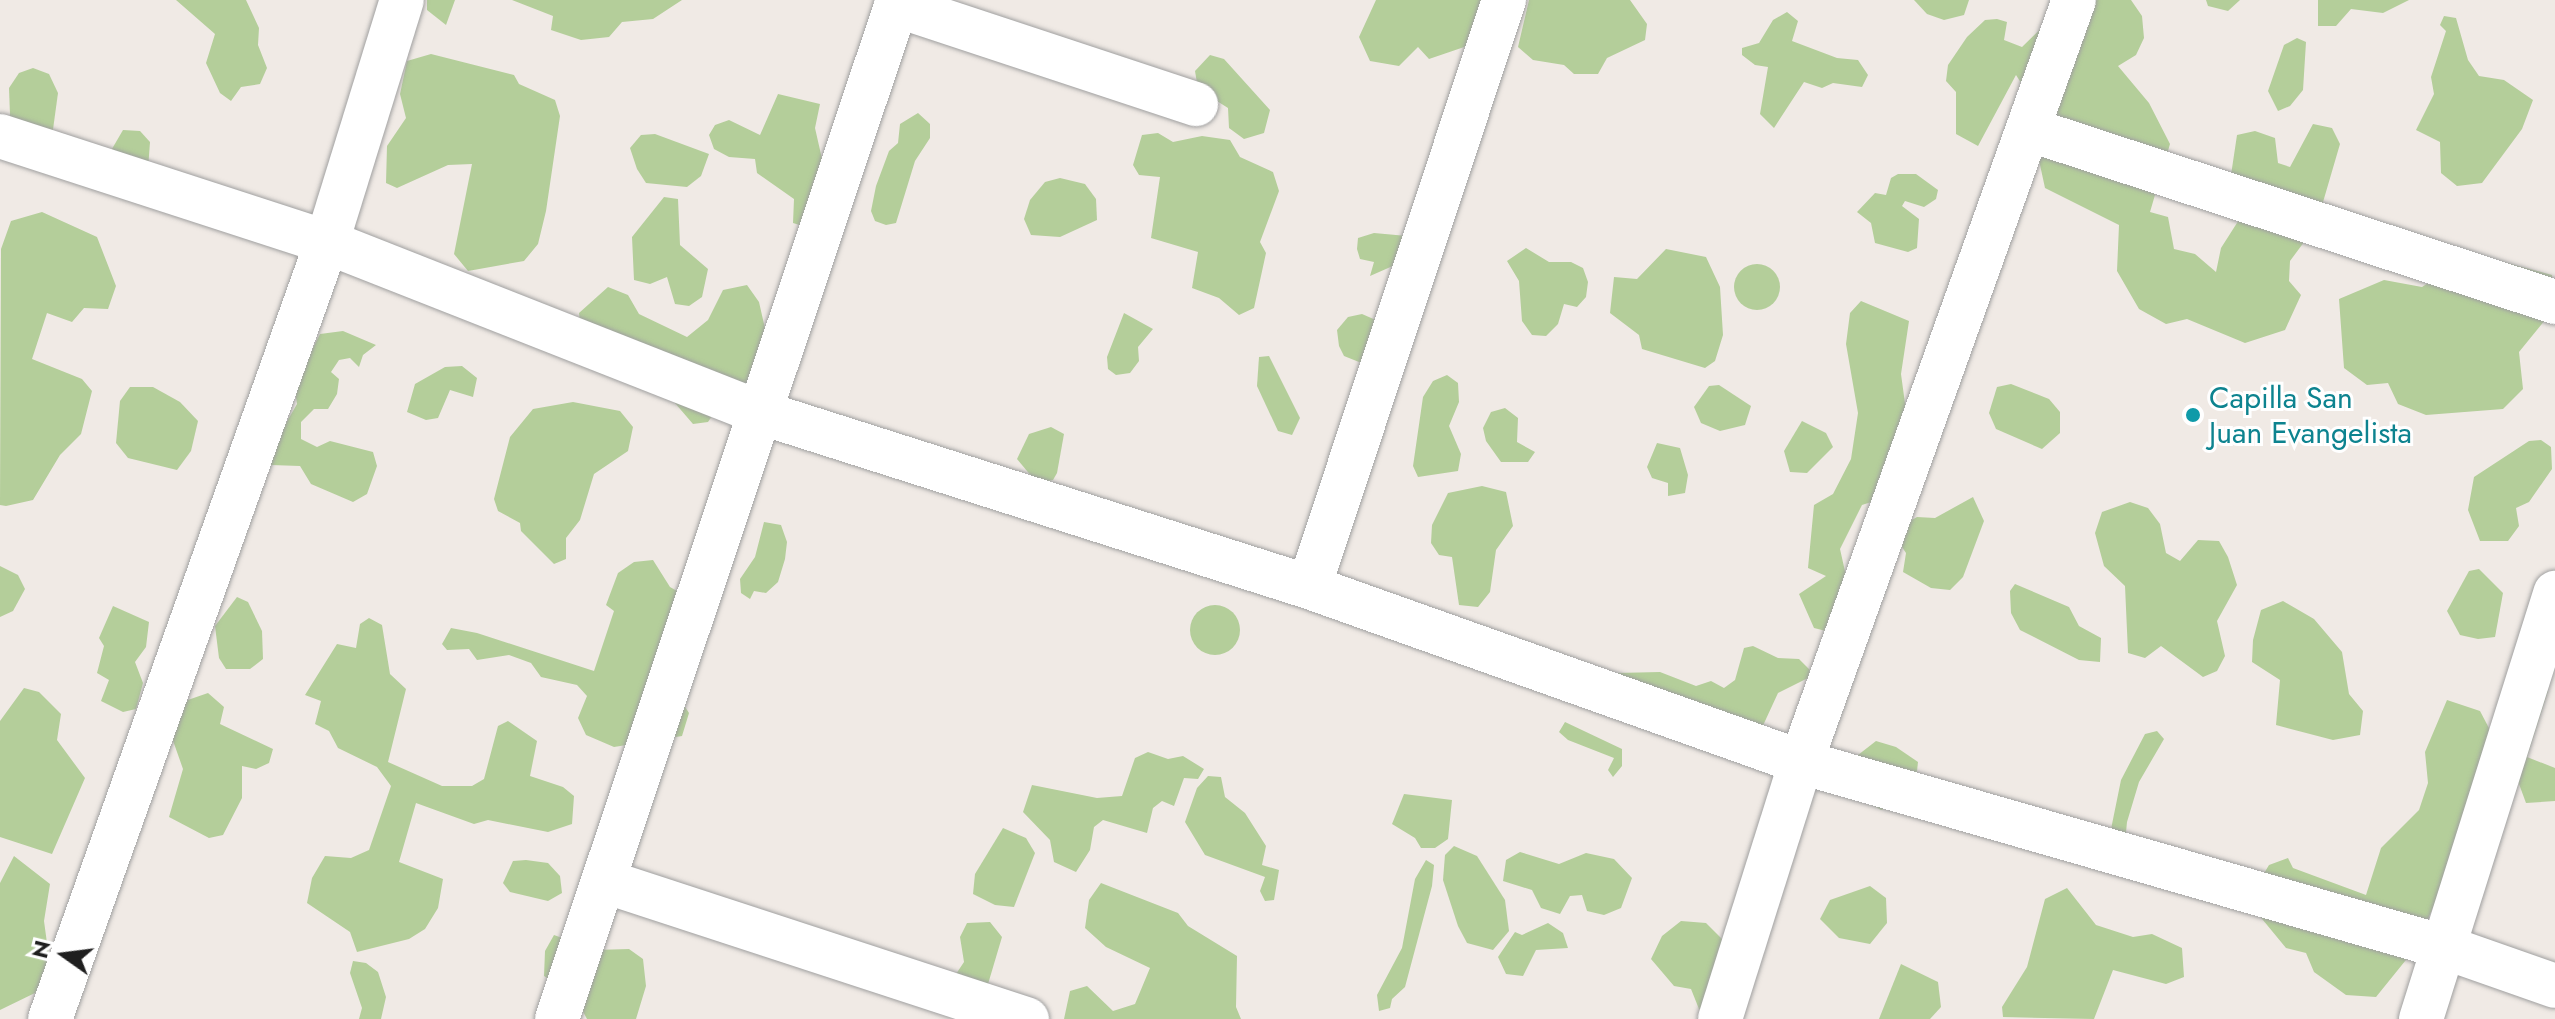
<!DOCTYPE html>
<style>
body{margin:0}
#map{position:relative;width:2555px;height:1019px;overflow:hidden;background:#f0eae5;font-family:Jost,sans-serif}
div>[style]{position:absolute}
.forest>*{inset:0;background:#b4ce9a}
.round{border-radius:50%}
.roads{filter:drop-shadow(0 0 2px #a0a0a0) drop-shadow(0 0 2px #a0a0a0)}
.minor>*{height:44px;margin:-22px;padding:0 22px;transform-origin:22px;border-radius:22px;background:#fff}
.dots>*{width:22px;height:22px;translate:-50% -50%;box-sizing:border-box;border:4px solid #fff;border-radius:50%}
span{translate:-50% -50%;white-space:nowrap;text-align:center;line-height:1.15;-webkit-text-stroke:6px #fff;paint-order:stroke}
.culture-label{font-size:30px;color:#0d838f}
.left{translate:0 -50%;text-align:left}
.north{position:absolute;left:24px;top:915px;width:80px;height:80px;-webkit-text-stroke:6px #fff;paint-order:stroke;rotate:284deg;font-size:22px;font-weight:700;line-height:32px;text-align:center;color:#1f1f1f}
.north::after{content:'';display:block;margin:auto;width:28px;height:36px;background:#1f1f1f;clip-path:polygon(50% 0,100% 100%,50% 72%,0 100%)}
</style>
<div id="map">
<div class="forest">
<div style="clip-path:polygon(176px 0,246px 0,259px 28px,258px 45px,267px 68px,260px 84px,241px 87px,231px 101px,220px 93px,206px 63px,215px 34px)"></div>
<div style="clip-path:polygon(427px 0,455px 0,446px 25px,427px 10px)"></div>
<div style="clip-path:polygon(512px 0,682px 0,653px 19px,622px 22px,609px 37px,581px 40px,551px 30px,553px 16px)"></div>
<div style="clip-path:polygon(1376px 0,1492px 0,1473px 44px,1429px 59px,1418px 47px,1399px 66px,1370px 61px,1359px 37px)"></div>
<div style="clip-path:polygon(1529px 0,1630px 0,1647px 24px,1645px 40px,1607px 58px,1598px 74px,1574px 74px,1564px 65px,1533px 60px,1518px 47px)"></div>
<div style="clip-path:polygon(1914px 0,1969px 0,1964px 15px,1944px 20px,1927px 14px)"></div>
<div style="clip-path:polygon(2070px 0,2131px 0,2142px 16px,2144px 38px,2136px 55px,2118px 66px,2149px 103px,2170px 144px,2150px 212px,2168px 217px,2174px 249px,2195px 254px,2216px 272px,2221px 248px,2251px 201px,2231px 175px,2237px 135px,2255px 131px,2275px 138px,2278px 163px,2290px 167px,2313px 124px,2332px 128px,2340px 144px,2316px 226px,2290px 261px,2289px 281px,2301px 295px,2285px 330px,2245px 343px,2187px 319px,2166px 324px,2139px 309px,2117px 271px,2119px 225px,2045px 188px,2023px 86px,2016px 75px,1978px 146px,1956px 134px,1956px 92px,1946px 81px,1948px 65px,1967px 37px,1985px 20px,1997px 19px,2007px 22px,2004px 40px,2022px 47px)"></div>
<div style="clip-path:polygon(2206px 0,2240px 0,2228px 11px,2208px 6px)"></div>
<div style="clip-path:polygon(2318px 0,2409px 0,2383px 13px,2351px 9px,2336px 26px,2318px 26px)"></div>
<div style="clip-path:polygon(1787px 12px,1798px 21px,1792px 41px,1837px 58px,1858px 60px,1868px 75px,1862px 87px,1833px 83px,1822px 88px,1804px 82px,1774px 128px,1760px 114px,1768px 67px,1755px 65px,1742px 55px,1742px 48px,1759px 43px,1773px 20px)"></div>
<div style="clip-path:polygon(2444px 16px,2456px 18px,2468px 60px,2479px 76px,2504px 80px,2533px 100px,2522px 129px,2482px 183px,2457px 186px,2441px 173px,2440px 142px,2416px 130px,2434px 94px,2431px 77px,2446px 31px,2440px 25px)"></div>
<div style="clip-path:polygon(2297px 38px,2306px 42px,2303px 90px,2290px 106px,2278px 111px,2268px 91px,2284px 45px)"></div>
<div style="clip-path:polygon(431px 54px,514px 75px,519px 84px,555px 100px,560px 116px,546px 211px,538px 244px,524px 261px,468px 271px,454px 254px,472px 164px,448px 165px,397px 188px,386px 183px,387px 146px,406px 118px,400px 94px,407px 61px)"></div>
<div style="clip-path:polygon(1210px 55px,1224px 59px,1270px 110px,1264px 133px,1244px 139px,1229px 128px,1228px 108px,1198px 89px,1195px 71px)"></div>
<div style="clip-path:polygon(33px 68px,49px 74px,58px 93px,51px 144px,11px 142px,9px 88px,19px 73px)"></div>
<div style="clip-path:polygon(778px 94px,820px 104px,815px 128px,825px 172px,813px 182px,818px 187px,806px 227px,793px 223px,794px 199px,757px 173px,755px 159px,729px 157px,714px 149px,709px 135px,715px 125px,729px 120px,760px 135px)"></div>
<div style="clip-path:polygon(918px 113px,930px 124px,930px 138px,915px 161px,896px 223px,886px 225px,875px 221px,871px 211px,876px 186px,889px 151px,898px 143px,900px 124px)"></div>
<div style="clip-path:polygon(123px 130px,140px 131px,150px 142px,147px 183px,109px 154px)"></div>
<div style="clip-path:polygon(1158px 133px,1173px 142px,1202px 136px,1230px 140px,1240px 157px,1273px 172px,1279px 191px,1260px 242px,1266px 253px,1254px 308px,1239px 315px,1219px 298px,1192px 288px,1198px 252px,1151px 238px,1160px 177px,1139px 175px,1133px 165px,1142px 135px)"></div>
<div style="clip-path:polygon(655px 134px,709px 154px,701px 176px,687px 187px,646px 183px,637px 169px,630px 148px,641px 135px)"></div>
<div style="clip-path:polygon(1898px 174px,1916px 174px,1938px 190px,1936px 199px,1924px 207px,1905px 201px,1902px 206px,1919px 219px,1917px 248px,1908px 252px,1875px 243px,1871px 223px,1857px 212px,1875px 193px,1886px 195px,1891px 178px)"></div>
<div style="clip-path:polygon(1060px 178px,1085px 184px,1096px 199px,1097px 220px,1060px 237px,1031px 235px,1024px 219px,1030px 200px,1045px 182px)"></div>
<div style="clip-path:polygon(664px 197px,678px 199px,680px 245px,708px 269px,702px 297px,689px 306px,675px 304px,667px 277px,650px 284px,634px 280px,632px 237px)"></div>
<div style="clip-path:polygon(42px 212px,97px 237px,116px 286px,108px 309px,84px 308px,72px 322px,47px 313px,32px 359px,82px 379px,92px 391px,81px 434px,60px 455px,33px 500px,6px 506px,0 505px,1px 249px,11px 221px)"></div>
<div style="clip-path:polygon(1374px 233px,1407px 236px,1395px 265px,1370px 276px,1374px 262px,1360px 259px,1357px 249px,1358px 238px)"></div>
<div style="clip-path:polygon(1526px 248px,1549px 262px,1571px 262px,1583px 268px,1588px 282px,1586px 297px,1577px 307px,1564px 304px,1558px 324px,1546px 336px,1532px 335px,1522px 321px,1519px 281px,1507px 261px)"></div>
<div style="clip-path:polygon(1666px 249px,1706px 257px,1720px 287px,1723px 335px,1715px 361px,1705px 368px,1642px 349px,1639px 335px,1610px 313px,1614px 277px,1637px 279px)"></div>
<div style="clip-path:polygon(2473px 254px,2552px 275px,2554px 309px,2519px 352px,2523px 389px,2503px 409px,2426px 415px,2398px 404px,2388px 383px,2367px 385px,2344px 368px,2339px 299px,2384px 280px,2422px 287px)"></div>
<div class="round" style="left:1734px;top:264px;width:46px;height:46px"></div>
<div style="clip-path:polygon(747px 285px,759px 302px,767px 337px,754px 399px,724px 398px,708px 422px,693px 424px,662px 388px,583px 351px,579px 313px,608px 287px,628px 295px,639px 314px,687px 337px,708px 320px,723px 290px)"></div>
<div style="clip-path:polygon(1861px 301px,1909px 321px,1901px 374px,1907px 418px,1893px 495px,1862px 505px,1840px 549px,1853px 607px,1826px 631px,1814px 628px,1799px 594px,1826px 576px,1808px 568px,1814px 505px,1833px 494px,1851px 459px,1858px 413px,1846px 344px,1850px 313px)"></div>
<div style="clip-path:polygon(1124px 313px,1153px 329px,1138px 347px,1139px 361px,1130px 373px,1116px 375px,1108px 369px,1107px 357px)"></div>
<div style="clip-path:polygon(1362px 314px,1378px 321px,1369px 366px,1344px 356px,1339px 346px,1337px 330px,1348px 317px)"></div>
<div style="clip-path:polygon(343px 331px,376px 345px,363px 355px,359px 367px,350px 358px,339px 360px,331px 372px,339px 379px,337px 394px,328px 409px,314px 409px,301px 422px,301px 439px,317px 447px,330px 441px,373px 452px,377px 466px,367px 494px,353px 502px,311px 484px,300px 466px,271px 465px,271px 449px,297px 404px,294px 385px,320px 334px)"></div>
<div style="clip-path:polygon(1269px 356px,1300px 418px,1292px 435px,1278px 431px,1257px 386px,1259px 357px)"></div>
<div style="clip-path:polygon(462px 366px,477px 378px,473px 397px,450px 390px,438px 418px,426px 420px,407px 412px,415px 384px,445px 367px)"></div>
<div style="clip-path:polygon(1447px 375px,1458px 383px,1459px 402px,1449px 426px,1461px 454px,1458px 471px,1418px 477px,1413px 466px,1423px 397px,1433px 381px)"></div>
<div style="clip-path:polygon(2011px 384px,2049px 399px,2060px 412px,2060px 433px,2042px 449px,1996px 429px,1989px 413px,1997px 387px)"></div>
<div style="clip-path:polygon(1719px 385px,1751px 406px,1745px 425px,1720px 431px,1701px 423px,1694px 407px,1709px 386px)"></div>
<div style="clip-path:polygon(130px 387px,153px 387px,180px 402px,198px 421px,191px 451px,177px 470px,128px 458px,116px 443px,120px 401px)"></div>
<div style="clip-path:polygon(573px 402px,620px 411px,633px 427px,628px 451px,594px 474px,580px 520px,566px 538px,566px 559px,554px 564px,521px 531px,520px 523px,498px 511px,494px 499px,510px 437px,533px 409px)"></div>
<div style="clip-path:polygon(1505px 408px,1518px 418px,1517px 442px,1535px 452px,1528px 462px,1501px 462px,1486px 441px,1483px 428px,1491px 412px)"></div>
<div style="clip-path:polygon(1802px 421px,1826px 433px,1833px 447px,1807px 473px,1790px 472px,1784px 451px)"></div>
<div style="clip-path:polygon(1051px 427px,1064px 434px,1057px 473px,1053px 480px,1037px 483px,1017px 459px,1029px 434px)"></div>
<div style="clip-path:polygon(2541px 440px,2551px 447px,2552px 469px,2529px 502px,2516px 508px,2519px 526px,2508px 541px,2480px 541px,2468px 510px,2474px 477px,2529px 441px)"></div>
<div style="clip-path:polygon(1657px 443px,1680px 448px,1688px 475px,1685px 493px,1668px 496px,1668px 483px,1652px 478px,1647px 467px)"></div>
<div style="clip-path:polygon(1482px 486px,1506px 492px,1513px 526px,1496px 550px,1490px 592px,1478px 607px,1459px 605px,1452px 557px,1439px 555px,1431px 543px,1432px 525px,1448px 493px)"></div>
<div style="clip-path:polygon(1973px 497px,1984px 521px,1963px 577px,1950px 590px,1931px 588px,1903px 572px,1906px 553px,1898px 541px,1903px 525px,1917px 517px,1935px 518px)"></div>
<div style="clip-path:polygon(2130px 502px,2148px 508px,2160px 524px,2166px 553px,2180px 561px,2198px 540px,2219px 541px,2228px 557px,2237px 585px,2217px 621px,2225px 656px,2217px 671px,2203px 677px,2161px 646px,2145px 658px,2128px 653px,2125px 586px,2104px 566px,2095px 533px,2102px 512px)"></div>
<div style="clip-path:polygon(764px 522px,781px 525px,787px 542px,785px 559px,778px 582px,766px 593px,754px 591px,750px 599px,741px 593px,740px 579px,755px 557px)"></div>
<div style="clip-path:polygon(653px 560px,670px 587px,684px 595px,662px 671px,689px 713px,682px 736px,614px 747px,586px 735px,578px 718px,587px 696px,577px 685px,541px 677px,531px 663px,509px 655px,477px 660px,469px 649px,447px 650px,442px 644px,451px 628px,477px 633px,594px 671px,614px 611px,606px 605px,618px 573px,634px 562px)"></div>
<div style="clip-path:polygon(0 566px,18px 575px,25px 589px,13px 611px,0 617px)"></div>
<div style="clip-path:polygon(2479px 569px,2503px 593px,2495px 637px,2478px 639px,2460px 635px,2447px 611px,2469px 571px)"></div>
<div style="clip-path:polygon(2015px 584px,2069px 607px,2079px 626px,2101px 638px,2100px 662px,2079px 660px,2020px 630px,2011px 613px,2010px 591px)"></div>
<div style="clip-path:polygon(237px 597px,248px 602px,262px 631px,263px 659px,250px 669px,226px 669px,219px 658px,215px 626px)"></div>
<div style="clip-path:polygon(2283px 601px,2314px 619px,2342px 652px,2349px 694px,2363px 711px,2360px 735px,2333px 740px,2276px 725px,2280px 680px,2252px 662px,2253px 640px,2261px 610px)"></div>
<div class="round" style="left:1190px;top:605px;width:50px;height:50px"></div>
<div style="clip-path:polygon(113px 606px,149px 622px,146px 647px,135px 662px,143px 683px,136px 709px,123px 712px,101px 701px,109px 680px,97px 673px,104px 646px,99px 638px)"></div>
<div style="clip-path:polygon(369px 618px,382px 625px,390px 674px,406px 689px,388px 762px,442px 786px,472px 786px,484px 779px,498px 726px,508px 721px,537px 741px,530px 776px,563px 787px,574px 796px,572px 824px,548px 832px,488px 820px,474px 824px,416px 803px,399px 862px,443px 879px,438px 908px,425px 929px,409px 939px,357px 952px,350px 932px,307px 903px,312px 878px,325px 856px,351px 858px,369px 850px,391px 786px,377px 767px,338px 748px,329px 731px,315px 724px,321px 701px,305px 695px,337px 644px,356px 648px,360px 624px)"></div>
<div style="clip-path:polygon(1753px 646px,1778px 658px,1799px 659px,1810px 670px,1808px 678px,1778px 693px,1760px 732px,1608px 692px,1617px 673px,1660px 672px,1696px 686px,1711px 681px,1724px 688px,1735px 680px,1744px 648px)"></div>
<div style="clip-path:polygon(2536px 687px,2548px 691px,2527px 757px,2555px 768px,2555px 801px,2526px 803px,2512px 765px)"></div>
<div style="clip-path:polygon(24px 688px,39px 692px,61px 714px,57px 740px,85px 778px,52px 854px,0 837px,0 721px)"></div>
<div style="clip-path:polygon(208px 693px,224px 707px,220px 724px,273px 749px,269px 763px,256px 769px,242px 766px,242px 798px,223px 835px,209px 838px,169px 817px,183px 769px,171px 735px,182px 702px)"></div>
<div style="clip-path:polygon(2447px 700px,2480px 711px,2490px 730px,2458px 852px,2414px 950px,2376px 997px,2346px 995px,2314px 972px,2306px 953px,2286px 948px,2258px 914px,2257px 885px,2269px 865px,2288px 858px,2293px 868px,2366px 895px,2381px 848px,2419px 810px,2428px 783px,2425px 752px)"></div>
<div style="clip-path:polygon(1565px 722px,1622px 749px,1622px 766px,1613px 777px,1608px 770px,1614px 758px,1568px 740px,1559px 732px)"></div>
<div style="clip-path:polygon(2157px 731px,2164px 739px,2139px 782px,2127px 822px,2123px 863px,2110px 834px,2121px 780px,2145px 734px)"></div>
<div style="clip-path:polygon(1876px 741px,1896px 747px,1918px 762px,1914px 798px,1881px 810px,1864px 800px,1858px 755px)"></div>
<div style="clip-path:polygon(1148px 752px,1168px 759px,1183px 756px,1204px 769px,1198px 779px,1184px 778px,1174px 806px,1162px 801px,1153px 808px,1147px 833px,1103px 820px,1094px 827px,1090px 850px,1076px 872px,1054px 862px,1050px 840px,1023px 812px,1032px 785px,1097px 798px,1122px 796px,1135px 758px)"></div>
<div style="clip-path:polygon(1208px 776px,1221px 777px,1225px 797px,1245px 813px,1266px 846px,1262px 865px,1279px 870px,1274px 900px,1265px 901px,1260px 891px,1265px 877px,1205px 855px,1185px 822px,1197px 788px)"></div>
<div style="clip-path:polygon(1404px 794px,1452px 800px,1448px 839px,1435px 848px,1421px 848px,1415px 838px,1392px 824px)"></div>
<div style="clip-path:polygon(1003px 828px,1026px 838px,1035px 853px,1014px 907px,995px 905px,973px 894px,975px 874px)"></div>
<div style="clip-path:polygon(1454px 846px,1477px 856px,1505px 900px,1509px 931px,1493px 950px,1467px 943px,1458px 926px,1443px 880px,1445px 855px)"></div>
<div style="clip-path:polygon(1520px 852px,1559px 864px,1586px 853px,1614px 859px,1632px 878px,1621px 908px,1604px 915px,1587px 911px,1582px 895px,1570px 896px,1560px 914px,1541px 908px,1532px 890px,1503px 881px,1506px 860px)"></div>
<div style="clip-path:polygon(14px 856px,50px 884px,44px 921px,50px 965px,37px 992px,0 1010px,0 883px)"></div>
<div style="clip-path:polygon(526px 860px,548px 863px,560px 876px,562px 893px,548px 901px,510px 892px,503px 883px,513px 861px)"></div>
<div style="clip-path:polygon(1426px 860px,1434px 865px,1432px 886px,1405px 987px,1392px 999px,1390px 1008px,1379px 1011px,1377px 995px,1402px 948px,1415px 879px)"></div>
<div style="clip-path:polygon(1101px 883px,1178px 913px,1188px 926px,1237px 956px,1236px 1007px,1241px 1019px,1064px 1019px,1070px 991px,1087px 986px,1113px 1011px,1135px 1004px,1150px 968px,1106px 947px,1085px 928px,1089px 900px)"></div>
<div style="clip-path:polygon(1870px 886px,1886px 898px,1887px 923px,1870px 944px,1839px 938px,1820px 919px,1830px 900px)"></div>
<div style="clip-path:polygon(2067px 888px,2096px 925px,2133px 937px,2152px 934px,2182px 948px,2184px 977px,2166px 984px,2113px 970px,2094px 1019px,2003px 1017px,2002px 1007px,2027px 967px,2045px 899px)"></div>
<div style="clip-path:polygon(1681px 921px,1706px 923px,1726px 943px,1709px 1011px,1699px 1009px,1691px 989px,1674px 986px,1651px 959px,1662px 936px)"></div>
<div style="clip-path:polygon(990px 922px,1002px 937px,980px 1011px,952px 980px,964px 962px,960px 937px,967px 923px)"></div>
<div style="clip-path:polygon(1548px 923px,1563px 933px,1568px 948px,1536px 950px,1523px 976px,1506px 974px,1498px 957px,1515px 932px,1522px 935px)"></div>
<div style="clip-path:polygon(554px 935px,595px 950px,629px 949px,643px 959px,646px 986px,636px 1019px,587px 1019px,574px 995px,544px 976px,545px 951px)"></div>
<div style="clip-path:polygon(353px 961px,366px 963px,378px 972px,386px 997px,381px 1019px,359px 1019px,362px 1008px,350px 973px)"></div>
<div style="clip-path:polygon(1901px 964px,1938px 982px,1941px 1007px,1930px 1019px,1879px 1019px)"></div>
</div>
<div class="roads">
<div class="minor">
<div style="left:896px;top:5px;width:316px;rotate:18.3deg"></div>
<div style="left:2031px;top:130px;width:552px;rotate:18.17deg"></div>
<div style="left:0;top:136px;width:344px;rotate:18deg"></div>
<div style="left:327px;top:242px;width:464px;rotate:21.5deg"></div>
<div style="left:759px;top:412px;width:577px;rotate:17.65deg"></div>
<div style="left:1309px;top:587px;width:522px;rotate:19.58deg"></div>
<div style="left:1801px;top:762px;width:672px;rotate:16.06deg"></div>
<div style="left:2447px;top:948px;width:114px;rotate:19.4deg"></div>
<div style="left:1309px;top:587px;width:619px;rotate:-71.62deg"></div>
<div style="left:604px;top:881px;width:445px;rotate:18.1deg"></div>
<div style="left:50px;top:1019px;width:825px;rotate:-70.38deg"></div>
<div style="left:327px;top:242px;width:253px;rotate:-72.8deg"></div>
<div style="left:557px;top:1019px;width:1075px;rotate:-71.5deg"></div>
<div style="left:1720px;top:1019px;width:269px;rotate:-72.5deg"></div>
<div style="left:1801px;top:762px;width:809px;rotate:-70.29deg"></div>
<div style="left:2421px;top:1019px;width:447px;rotate:-72.5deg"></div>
</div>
</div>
<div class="dots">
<div style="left:2193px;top:415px;background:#0f9aa8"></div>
</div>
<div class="culture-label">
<span class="left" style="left:2209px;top:415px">Capilla San<br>Juan Evangelista</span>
</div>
<div class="north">N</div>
</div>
